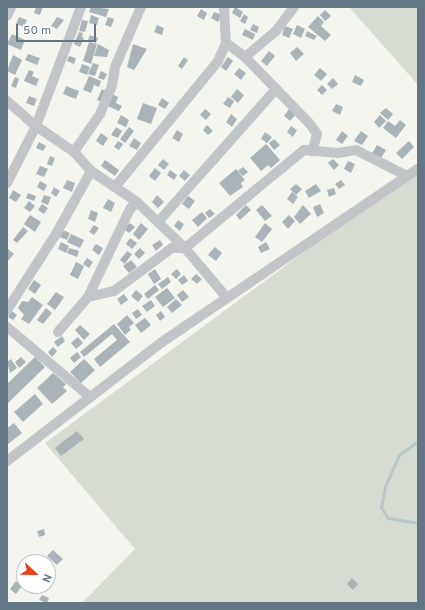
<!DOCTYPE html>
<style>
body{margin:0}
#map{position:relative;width:425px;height:610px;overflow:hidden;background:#f5f5f0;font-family:Overpass,sans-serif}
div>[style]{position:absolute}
.green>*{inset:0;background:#d6dcd1}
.stream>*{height:3px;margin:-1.5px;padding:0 1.5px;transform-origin:1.5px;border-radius:1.5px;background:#b9c7cb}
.building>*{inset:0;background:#aab3b7}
.minor>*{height:10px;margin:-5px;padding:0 5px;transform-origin:5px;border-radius:5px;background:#c2c6c9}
span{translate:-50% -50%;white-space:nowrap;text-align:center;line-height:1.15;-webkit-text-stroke:4px #fff;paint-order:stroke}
.frame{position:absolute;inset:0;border:8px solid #627683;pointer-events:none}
.north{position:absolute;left:16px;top:554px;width:40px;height:40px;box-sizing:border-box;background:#fff;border:1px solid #c0c8cd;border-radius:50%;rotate:112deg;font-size:11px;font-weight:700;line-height:16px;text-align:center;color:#627683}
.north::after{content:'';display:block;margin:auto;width:14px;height:18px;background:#ec3e19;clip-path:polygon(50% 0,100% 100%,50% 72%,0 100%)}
.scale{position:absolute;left:16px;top:24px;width:80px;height:18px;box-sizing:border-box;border:2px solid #627683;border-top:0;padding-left:5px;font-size:12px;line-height:14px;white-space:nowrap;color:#627683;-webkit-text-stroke:3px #fff;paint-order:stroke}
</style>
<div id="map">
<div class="green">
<div style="clip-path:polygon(351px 7px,418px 7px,418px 85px,351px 9px)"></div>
<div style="clip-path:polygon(418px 168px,418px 603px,82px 603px,135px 549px,45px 443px)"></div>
</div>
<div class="stream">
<div style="left:418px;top:441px;width:24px;rotate:144deg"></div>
<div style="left:399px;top:455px;width:35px;rotate:114deg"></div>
<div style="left:385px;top:487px;width:20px;rotate:101deg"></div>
<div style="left:381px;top:507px;width:13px;rotate:58deg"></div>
<div style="left:388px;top:518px;width:30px;rotate:9deg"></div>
</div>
<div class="building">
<div style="clip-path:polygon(36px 7px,43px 7px,40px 15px,34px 13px)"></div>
<div style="clip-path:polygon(91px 7px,109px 9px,106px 17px,89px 12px)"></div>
<div style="clip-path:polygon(235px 7px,243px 12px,240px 18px,232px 13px)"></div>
<div style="clip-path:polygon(201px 9px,207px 13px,204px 20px,197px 16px)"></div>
<div style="clip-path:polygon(325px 10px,331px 16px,325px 21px,320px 15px)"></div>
<div style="clip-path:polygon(214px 12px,222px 15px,218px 22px,211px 18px)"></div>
<div style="clip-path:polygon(244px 14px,248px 17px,245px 24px,240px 21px)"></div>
<div style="clip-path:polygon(91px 15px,99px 18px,97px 25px,89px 23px)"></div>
<div style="clip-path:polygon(318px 16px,324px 22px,321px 26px,331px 35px,325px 41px,308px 27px)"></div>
<div style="clip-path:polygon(19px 17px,27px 20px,24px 27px,16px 24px)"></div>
<div style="clip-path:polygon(57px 17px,64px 20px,57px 29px,51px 26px)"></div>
<div style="clip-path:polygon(108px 17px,114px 19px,111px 27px,105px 25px)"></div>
<div style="clip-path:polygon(82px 20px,88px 21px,85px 32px,79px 31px)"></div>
<div style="clip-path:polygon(253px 24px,259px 27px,257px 33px,250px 30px)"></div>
<div style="clip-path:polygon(157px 25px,164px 28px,162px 35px,154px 32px)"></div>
<div style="clip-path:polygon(297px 25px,305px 29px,301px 38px,293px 34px)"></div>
<div style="clip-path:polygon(285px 26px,293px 29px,289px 38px,282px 35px)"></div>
<div style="clip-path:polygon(245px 29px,255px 34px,253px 40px,242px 35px)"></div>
<div style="clip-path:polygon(307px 31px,317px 36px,314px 40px,305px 36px)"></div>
<div style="clip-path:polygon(79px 32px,83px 33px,82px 37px,84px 38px,80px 47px,74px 44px)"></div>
<div style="clip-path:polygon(12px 34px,25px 40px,21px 50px,7px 44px)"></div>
<div style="clip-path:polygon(90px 35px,98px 38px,96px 43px,88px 40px)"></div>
<div style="clip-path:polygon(89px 42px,97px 44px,91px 64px,83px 61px)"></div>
<div style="clip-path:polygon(98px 44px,109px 50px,107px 57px,94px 56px)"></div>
<div style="clip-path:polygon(133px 44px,147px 49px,134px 70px,127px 67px)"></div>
<div style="clip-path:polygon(297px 47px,304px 54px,296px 61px,290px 53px)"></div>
<div style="clip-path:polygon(269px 51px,275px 56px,267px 66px,261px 61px)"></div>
<div style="clip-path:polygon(28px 54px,40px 58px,37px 65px,25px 60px)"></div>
<div style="clip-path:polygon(13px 55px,22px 60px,15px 75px,7px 71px)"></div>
<div style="clip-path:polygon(69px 56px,76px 58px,74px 64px,67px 61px)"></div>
<div style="clip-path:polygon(184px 57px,188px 60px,182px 69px,178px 66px)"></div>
<div style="clip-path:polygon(228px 57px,233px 61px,226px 71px,221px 67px)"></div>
<div style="clip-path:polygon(93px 63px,99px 65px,95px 76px,88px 74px)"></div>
<div style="clip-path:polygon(82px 64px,90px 67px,87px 75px,79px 72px)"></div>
<div style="clip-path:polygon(239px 68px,246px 73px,241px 80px,234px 74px)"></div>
<div style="clip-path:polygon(320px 68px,327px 74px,321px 81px,314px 75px)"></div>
<div style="clip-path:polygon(29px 70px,34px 72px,32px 76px,39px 79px,36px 86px,24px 81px)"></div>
<div style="clip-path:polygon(101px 71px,107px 74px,104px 80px,98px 78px)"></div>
<div style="clip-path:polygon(355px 75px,364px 80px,361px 86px,352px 82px)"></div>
<div style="clip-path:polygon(89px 76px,101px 81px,99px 87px,94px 85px,91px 93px,83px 90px)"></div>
<div style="clip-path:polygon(15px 77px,19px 79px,16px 88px,11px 86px)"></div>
<div style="clip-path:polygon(333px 78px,338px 84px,332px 89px,327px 84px)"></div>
<div style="clip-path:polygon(322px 85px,327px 90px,322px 95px,317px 90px)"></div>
<div style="clip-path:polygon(66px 86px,79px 91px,76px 99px,63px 94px)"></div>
<div style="clip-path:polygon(102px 89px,106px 91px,102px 102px,97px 100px)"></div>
<div style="clip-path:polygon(237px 89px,244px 95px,238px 103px,231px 97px)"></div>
<div style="clip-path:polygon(110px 93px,118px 97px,116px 103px,122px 106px,119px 111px,105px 105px)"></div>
<div style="clip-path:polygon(29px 96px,37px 99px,34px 106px,26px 103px)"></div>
<div style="clip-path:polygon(228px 97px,234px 101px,230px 108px,223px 104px)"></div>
<div style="clip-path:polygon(162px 98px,169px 103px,165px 109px,158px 105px)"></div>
<div style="clip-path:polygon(143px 103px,157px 108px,151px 124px,137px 119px)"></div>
<div style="clip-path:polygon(336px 104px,343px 107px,340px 115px,332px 111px)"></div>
<div style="clip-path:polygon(386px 108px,393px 114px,388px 120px,380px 113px)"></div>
<div style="clip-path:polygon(205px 109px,211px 114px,206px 120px,200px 115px)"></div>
<div style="clip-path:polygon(289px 109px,296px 114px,290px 121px,284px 116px)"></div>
<div style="clip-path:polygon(231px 114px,237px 119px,232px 127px,226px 122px)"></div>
<div style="clip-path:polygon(121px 115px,129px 120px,126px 127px,117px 123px)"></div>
<div style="clip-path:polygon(380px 115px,386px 121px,379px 128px,374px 122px)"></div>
<div style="clip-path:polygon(400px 120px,406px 125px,396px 138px,383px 128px,388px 121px,395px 126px)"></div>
<div style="clip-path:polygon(207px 125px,213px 131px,208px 135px,203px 130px)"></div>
<div style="clip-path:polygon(291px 126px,297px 130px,293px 137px,287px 132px)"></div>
<div style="clip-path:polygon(116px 127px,122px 131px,118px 138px,111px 135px)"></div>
<div style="clip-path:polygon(129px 127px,134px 131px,125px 143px,120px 139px)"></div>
<div style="clip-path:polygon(177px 130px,183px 134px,179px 142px,172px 138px)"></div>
<div style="clip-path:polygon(342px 131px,348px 136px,342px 144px,336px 140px)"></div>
<div style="clip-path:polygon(361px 131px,368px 136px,362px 145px,354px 141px)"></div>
<div style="clip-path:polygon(265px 132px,272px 137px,267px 143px,261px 139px)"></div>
<div style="clip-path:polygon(101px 133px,108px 138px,103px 146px,96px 141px)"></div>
<div style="clip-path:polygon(134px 138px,141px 143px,137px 150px,129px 146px)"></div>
<div style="clip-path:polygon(274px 139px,280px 145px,274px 150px,269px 143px)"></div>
<div style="clip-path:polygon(118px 141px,123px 144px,119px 150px,114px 147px)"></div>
<div style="clip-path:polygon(409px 141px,414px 147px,402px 159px,396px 153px)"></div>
<div style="clip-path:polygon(39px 142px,46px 146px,43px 151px,36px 148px)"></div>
<div style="clip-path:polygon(266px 144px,280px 160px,271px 168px,268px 165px,261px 171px,250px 158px)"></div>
<div style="clip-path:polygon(377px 145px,386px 150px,381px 158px,372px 153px)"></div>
<div style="clip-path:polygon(50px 156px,55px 158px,52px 166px,47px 164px)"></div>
<div style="clip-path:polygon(163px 159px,169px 164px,164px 170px,158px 165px)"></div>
<div style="clip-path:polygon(333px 159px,339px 165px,334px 170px,328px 163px)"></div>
<div style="clip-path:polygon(105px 160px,119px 170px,115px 176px,101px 166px)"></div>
<div style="clip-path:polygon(348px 161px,355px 164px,351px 173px,344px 169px)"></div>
<div style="clip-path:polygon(40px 166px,48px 169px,44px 177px,36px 174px)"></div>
<div style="clip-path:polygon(243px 167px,248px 172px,243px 176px,238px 171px)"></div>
<div style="clip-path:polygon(155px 168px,161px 173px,155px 181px,149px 176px)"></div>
<div style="clip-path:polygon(236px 169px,245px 180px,241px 183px,243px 187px,230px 196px,219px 183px)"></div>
<div style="clip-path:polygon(170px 170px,177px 175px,174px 180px,167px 175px)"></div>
<div style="clip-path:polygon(184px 170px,190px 175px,185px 181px,179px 176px)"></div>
<div style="clip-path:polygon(67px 180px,75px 183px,72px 192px,63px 188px)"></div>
<div style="clip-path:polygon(341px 180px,345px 185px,339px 189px,335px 184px)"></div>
<div style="clip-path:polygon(40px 181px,47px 185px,44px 191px,37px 187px)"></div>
<div style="clip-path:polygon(296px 184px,302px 189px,296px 195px,290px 189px)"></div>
<div style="clip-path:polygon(316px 184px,321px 191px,309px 198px,305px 191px)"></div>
<div style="clip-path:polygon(54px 187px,60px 191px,56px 197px,51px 193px)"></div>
<div style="clip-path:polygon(334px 188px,336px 194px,329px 197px,327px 190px)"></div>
<div style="clip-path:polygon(13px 190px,21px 195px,16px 202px,9px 198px)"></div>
<div style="clip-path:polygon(292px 192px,298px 197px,293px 204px,287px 199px)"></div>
<div style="clip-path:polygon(28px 193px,36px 196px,34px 201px,26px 198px)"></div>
<div style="clip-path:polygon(44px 195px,51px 197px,48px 205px,41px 202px)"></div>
<div style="clip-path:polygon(157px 195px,164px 202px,158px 208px,152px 202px)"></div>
<div style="clip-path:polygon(188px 196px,195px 201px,189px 209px,182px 204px)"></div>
<div style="clip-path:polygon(108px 199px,115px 203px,111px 212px,103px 208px)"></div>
<div style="clip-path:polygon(29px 201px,35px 206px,30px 212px,24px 208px)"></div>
<div style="clip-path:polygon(42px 204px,48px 208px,44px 214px,38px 210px)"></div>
<div style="clip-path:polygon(320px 204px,324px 213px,317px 217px,313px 207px)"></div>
<div style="clip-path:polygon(246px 205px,251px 210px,240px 220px,236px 215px)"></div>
<div style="clip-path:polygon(262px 205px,272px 216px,265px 221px,256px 210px)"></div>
<div style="clip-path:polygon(303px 205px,311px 214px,300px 224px,294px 217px)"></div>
<div style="clip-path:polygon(210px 209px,215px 214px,209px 218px,205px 213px)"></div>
<div style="clip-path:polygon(91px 210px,98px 213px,95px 222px,88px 219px)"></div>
<div style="clip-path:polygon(202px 212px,207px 218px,198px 227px,192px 220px)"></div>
<div style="clip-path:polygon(30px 215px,41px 222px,35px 232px,24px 224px)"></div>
<div style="clip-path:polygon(289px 215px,295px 221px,288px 229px,282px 222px)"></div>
<div style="clip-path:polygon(178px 220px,184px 224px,180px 231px,174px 226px)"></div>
<div style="clip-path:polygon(130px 223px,135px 227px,129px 233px,124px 229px)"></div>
<div style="clip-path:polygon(141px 223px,148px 229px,139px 240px,133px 234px)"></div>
<div style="clip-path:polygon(265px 223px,272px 229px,262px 242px,255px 237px)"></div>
<div style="clip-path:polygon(94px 225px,99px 228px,94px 235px,89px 232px)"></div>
<div style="clip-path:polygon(23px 227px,28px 231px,17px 243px,13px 240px)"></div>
<div style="clip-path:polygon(63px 230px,70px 233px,67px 240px,60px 237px)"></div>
<div style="clip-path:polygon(71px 234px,84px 240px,80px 248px,67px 242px)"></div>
<div style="clip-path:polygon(130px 238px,137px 243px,132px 249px,126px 244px)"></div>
<div style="clip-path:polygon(160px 240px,163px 245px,156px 251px,152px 245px)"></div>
<div style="clip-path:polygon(61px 242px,69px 246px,66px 253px,58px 249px)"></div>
<div style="clip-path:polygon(266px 242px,270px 249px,261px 253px,258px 247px)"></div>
<div style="clip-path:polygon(96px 244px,103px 248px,99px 255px,92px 250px)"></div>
<div style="clip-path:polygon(215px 247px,222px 253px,216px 261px,208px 255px)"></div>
<div style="clip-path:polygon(69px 248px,79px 251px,77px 257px,67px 253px)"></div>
<div style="clip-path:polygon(140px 248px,145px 253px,139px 259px,134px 254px)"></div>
<div style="clip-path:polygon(8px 249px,14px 254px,7px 262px,7px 250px)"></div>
<div style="clip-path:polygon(127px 251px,132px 254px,125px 264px,120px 260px)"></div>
<div style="clip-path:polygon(87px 258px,93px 262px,89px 268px,83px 264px)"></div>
<div style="clip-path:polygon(131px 260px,137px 267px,129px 273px,123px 266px)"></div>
<div style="clip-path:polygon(76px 262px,84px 266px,78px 279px,70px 275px)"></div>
<div style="clip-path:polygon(155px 269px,161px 279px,154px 284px,148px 274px)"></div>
<div style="clip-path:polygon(177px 269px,181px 274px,176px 279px,171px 274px)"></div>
<div style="clip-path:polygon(196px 274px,202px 279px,197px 284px,191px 279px)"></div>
<div style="clip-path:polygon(184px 275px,188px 281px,182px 285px,178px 280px)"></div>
<div style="clip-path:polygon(168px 277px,171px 282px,162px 289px,158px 284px)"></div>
<div style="clip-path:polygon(34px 280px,41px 285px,35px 294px,28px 289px)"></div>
<div style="clip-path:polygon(155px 285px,159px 290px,148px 299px,144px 294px)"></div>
<div style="clip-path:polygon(167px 288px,175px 298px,163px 307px,155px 297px)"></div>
<div style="clip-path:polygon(136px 290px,143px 296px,138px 302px,131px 296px)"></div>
<div style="clip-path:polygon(183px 290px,189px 297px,182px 302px,177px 295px)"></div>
<div style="clip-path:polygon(56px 292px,64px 297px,55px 310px,47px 304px)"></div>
<div style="clip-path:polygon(124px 294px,128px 300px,121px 305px,117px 299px)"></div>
<div style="clip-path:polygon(32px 297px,43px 305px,29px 324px,21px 319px,24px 315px,18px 308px,22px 301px,28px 302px)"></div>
<div style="clip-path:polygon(176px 299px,182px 305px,172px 313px,167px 307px)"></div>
<div style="clip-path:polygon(151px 300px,155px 306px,147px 312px,142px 306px)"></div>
<div style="clip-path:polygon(46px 308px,52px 313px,43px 324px,37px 320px)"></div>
<div style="clip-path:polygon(138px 309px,142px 315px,136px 319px,132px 313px)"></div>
<div style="clip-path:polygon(12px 311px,17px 315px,13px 320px,8px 317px)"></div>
<div style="clip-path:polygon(161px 311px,165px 317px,160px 321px,156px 315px)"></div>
<div style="clip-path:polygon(127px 315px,134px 323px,129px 327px,131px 330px,125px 335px,117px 324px)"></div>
<div style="clip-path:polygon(145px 318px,151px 325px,141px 333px,135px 325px)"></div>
<div style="clip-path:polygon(114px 324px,130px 342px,100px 367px,94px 359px,117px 340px,112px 334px,84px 357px,80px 352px)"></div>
<div style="clip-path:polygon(80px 325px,90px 334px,84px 340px,75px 330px)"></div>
<div style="clip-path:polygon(62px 336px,65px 341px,58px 347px,54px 342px)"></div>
<div style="clip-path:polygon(78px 337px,83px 343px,76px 349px,71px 343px)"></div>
<div style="clip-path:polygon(53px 347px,57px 351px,52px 357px,48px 352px)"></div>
<div style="clip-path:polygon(77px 352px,81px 357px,74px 363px,70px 358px)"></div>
<div style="clip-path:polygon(21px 357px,26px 362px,19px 368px,15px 362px)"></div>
<div style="clip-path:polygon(35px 357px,45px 367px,7px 404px,7px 384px)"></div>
<div style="clip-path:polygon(11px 359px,17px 368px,10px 373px,7px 362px)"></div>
<div style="clip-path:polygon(84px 359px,95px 370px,81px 383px,70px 372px)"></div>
<div style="clip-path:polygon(53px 373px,66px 384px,63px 387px,67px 391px,52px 404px,37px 388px)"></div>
<div style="clip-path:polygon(35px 394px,43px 404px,23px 422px,14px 412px)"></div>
<div style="clip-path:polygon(14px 423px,22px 433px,7px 445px,7px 428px)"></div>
<div style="clip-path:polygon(77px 431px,84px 439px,61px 456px,55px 448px)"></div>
<div style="clip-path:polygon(44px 529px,45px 535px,39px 537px,37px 531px)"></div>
<div style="clip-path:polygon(53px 550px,63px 559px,57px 565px,47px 556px)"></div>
<div style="clip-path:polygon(352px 578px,358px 584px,353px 590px,347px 584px)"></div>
<div style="clip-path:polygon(16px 581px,22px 586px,16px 594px,10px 589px)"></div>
<div style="clip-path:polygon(42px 595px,49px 598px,47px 603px,39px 600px)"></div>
</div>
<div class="minor">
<div style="left:224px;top:7px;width:36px;rotate:87deg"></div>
<div style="left:226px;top:43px;width:24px;rotate:36deg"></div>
<div style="left:245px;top:57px;width:93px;rotate:45.9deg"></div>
<div style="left:310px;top:124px;width:12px;rotate:55deg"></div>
<div style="left:317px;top:134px;width:18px;rotate:106deg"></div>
<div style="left:7px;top:16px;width:10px;rotate:-66deg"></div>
<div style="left:245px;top:57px;width:40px;rotate:-40deg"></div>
<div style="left:276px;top:31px;width:30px;rotate:-53deg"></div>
<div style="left:7px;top:101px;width:38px;rotate:41deg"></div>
<div style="left:36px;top:126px;width:46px;rotate:34.4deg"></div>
<div style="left:74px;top:152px;width:25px;rotate:48deg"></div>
<div style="left:91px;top:171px;width:55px;rotate:34deg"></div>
<div style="left:137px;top:202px;width:66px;rotate:43.8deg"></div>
<div style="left:185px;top:248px;width:65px;rotate:50deg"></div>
<div style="left:74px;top:152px;width:46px;rotate:-55.6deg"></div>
<div style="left:100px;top:114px;width:30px;rotate:-67deg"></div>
<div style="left:112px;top:86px;width:19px;rotate:-81deg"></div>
<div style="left:115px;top:67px;width:65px;rotate:-66.6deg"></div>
<div style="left:7px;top:183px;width:64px;rotate:-63deg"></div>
<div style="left:36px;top:126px;width:127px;rotate:-69.3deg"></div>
<div style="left:115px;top:187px;width:163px;rotate:-50.7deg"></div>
<div style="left:218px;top:61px;width:20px;rotate:-66deg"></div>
<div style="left:158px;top:222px;width:178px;rotate:-48.4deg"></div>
<div style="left:88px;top:297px;width:27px;rotate:-13deg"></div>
<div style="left:114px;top:291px;width:72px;rotate:-36.6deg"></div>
<div style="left:172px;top:248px;width:13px"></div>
<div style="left:185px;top:248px;width:154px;rotate:-39.5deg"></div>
<div style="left:304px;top:150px;width:34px;rotate:5deg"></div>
<div style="left:338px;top:153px;width:18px;rotate:-9deg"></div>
<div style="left:356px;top:150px;width:57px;rotate:27deg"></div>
<div style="left:7px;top:310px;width:90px;rotate:-57.2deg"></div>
<div style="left:56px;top:234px;width:72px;rotate:-60.9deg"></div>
<div style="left:7px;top:327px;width:109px;rotate:40.1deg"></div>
<div style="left:58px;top:332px;width:46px;rotate:-49.4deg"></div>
<div style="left:88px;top:297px;width:98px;rotate:-64.5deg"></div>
<div style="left:130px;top:209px;width:10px;rotate:-45deg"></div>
<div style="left:7px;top:461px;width:195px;rotate:-37.5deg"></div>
<div style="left:162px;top:342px;width:309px;rotate:-34.1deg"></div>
</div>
<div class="frame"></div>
<div class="north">N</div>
<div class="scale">50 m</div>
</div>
